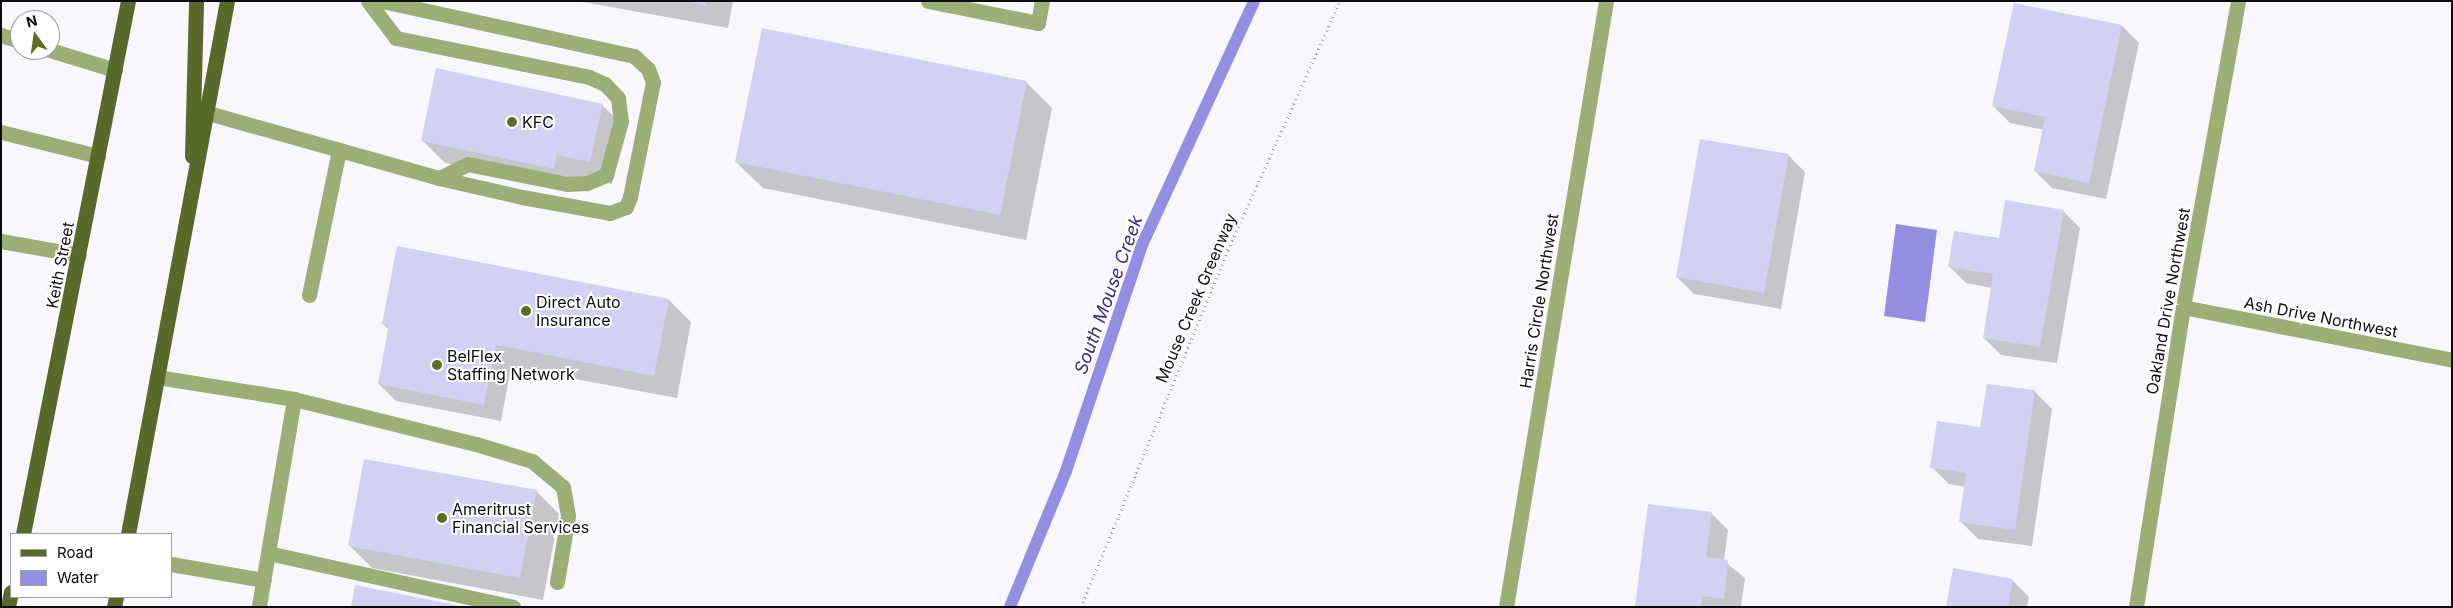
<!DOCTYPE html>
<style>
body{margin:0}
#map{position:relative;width:2453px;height:608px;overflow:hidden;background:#f7f7fd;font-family:Inter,sans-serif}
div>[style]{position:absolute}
.water>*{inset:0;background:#928ee1}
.shadow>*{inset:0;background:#0003}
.stream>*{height:12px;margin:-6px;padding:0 6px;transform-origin:6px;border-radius:6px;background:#928ee1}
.building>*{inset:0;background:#d1d1f4}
.path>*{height:3px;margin-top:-1.5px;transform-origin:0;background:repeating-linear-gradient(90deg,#a1a1a6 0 1px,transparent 0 5px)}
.service>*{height:15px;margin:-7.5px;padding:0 7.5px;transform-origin:7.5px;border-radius:7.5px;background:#9bae75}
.minor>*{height:15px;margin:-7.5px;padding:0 7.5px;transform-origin:7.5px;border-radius:7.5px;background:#9bae75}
.primary>*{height:15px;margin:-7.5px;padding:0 7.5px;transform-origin:7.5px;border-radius:7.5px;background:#586a2a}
.dots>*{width:14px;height:14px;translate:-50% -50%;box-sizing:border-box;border:2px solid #fff;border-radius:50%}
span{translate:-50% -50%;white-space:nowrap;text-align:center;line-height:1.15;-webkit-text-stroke:4px #fff;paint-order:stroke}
.poi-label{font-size:16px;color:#0c0c0f}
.left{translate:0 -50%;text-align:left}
.street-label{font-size:16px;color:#0c0c0f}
.water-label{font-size:18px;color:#3b2989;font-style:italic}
.frame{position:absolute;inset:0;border:2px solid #0c0c0f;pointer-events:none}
.legend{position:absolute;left:10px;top:533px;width:162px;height:65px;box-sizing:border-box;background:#fff;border:1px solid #9e9e9f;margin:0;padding:6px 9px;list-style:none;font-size:15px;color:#0c0c0f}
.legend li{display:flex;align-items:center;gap:10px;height:25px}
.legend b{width:25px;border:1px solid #9e9e9f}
.north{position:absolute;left:10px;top:10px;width:50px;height:50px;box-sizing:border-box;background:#fff;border:1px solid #9e9e9f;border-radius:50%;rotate:346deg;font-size:14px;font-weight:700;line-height:20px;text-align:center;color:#0c0c0f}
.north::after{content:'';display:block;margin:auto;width:18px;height:22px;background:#5a6f1f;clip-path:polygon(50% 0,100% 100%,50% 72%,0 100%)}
</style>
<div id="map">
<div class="water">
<div style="clip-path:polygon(1896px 224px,1937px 230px,1925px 322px,1884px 316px)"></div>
</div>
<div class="shadow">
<div style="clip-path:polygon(577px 1px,733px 1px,728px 28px)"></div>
<div style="clip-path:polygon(2122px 26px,2139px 43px,2106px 199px,2052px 188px,2035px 171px,2044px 130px,2010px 123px,1993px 106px)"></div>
<div style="clip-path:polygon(1026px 82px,1052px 108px,1026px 240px,763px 188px,736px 162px)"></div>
<div style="clip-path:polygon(602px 105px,625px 127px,612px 184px,579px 177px,576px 191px,445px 163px,422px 140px)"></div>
<div style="clip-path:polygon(1788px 155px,1805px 172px,1781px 309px,1694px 294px,1677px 277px)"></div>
<div style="clip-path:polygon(2063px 211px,2080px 228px,2057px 363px,2001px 355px,1984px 338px,1992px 288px,1966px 283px,1949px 266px)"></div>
<div style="clip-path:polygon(669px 300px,691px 322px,677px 398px,511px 367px,501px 421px,396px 401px,379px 384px,390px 330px,383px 324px)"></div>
<div style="clip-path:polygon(2035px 392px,2052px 409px,2032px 546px,1978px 539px,1961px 522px,1966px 487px,1949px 484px,1932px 467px)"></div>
<div style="clip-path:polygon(536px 491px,559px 514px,543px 600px,372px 568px,349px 545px)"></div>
<div style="clip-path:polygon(1711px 513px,1728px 530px,1724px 561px,1745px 578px,1741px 607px,1637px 607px)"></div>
<div style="clip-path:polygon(2012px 580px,2029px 597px,2027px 607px,1948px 607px)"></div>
</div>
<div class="stream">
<div style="left:1010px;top:607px;width:147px;rotate:-67.6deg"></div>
<div style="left:1066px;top:471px;width:238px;rotate:-71.4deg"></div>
<div style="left:1142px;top:245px;width:268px;rotate:-65.3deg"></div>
</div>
<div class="building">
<div style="clip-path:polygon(684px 1px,707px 1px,706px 6px)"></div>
<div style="clip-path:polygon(2014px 3px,2122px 25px,2089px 183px,2034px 171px,2045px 117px,1992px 106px)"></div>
<div style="clip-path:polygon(762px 28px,1027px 81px,1000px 215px,735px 162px)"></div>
<div style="clip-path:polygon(436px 68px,603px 104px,590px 162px,557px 155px,554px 169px,421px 141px)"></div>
<div style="clip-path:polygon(1700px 139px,1789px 154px,1764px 293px,1676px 277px)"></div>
<div style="clip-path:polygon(2005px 200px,2064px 210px,2040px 347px,1983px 338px,1993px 274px,1948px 267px,1954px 231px,1999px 238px)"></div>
<div style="clip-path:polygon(397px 246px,669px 299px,654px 376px,496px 345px,484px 405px,378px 384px,389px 324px,382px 324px)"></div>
<div style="clip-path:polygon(1987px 384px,2035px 390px,2015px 530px,1959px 522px,1966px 473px,1930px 468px,1937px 421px,1980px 427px)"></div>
<div style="clip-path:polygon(364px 459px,537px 490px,520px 578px,348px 546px)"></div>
<div style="clip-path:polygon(1648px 504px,1712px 512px,1706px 557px,1728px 560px,1724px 599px,1702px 596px,1701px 607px,1635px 607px)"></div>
<div style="clip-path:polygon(1953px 568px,2013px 579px,2008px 607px,1946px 607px)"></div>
<div style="clip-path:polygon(355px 585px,461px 606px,461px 607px,351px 607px)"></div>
</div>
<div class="path">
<div style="left:1081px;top:607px;width:386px;rotate:-67.6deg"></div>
<div style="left:1228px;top:250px;width:273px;rotate:-65.8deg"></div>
</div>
<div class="service">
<div style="left:368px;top:1px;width:46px;rotate:52.9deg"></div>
<div style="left:396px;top:38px;width:197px;rotate:11.4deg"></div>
<div style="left:589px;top:77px;width:17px;rotate:24deg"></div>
<div style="left:605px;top:84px;width:19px;rotate:47deg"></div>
<div style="left:618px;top:98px;width:23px;rotate:83deg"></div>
<div style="left:621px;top:121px;width:56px;rotate:105.5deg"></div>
<div style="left:606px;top:175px;width:21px;rotate:157deg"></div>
<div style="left:587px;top:183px;width:20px;rotate:177deg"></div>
<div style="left:567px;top:184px;width:101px;rotate:-168.6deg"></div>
<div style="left:468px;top:164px;width:32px;rotate:154deg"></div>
<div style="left:928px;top:1px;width:112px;rotate:11.3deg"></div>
<div style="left:1038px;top:23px;width:22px;rotate:-80deg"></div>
<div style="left:1px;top:35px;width:20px;rotate:18deg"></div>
<div style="left:50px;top:50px;width:68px;rotate:17.1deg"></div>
<div style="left:208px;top:113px;width:240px;rotate:15.7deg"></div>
<div style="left:439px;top:178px;width:85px;rotate:12.9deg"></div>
<div style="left:522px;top:197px;width:89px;rotate:10.3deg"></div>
<div style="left:610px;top:213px;width:17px;rotate:-21deg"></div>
<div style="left:626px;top:207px;width:11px;rotate:-68deg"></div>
<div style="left:630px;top:197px;width:117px;rotate:-78.7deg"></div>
<div style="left:653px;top:82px;width:14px;rotate:-111deg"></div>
<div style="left:648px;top:69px;width:19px;rotate:-137deg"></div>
<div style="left:634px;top:56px;width:258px;rotate:-167.7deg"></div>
<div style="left:1px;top:132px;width:100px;rotate:13.9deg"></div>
<div style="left:1px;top:241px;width:79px;rotate:10.2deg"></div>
<div style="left:309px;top:295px;width:148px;rotate:-78.3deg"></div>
<div style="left:157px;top:377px;width:139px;rotate:9.1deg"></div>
<div style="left:294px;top:399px;width:211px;rotate:99.6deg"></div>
<div style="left:294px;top:399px;width:187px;rotate:13.9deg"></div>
<div style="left:476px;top:444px;width:59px;rotate:16.9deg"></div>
<div style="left:532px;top:461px;width:40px;rotate:40deg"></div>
<div style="left:563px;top:487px;width:29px;rotate:80deg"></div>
<div style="left:568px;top:516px;width:67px;rotate:99.5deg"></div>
<div style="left:268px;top:553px;width:251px;rotate:12.4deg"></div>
<div style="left:171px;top:564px;width:94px;rotate:9.8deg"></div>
</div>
<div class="minor">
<div style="left:2183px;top:307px;width:274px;rotate:11.1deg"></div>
<div style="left:1506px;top:607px;width:614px;rotate:-80.63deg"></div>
<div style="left:2136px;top:607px;width:304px;rotate:-81.1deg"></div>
<div style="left:2183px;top:307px;width:311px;rotate:-79.8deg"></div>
</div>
<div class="primary">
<div style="left:192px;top:156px;width:155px;rotate:-88.5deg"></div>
<div style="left:23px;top:534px;width:543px;rotate:-78.86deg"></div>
<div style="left:128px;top:534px;width:542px;rotate:-79.48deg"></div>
<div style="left:8px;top:607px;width:15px;rotate:-79deg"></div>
<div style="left:114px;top:607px;width:10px;rotate:-79deg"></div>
</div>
<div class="dots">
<div style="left:512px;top:122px;background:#5a6f1f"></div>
<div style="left:526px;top:311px;background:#5a6f1f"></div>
<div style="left:437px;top:365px;background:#5a6f1f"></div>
<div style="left:442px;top:518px;background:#5a6f1f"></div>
</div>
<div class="poi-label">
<span class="left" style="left:522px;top:122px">KFC</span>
<span class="left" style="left:536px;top:311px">Direct Auto<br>Insurance</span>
<span class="left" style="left:447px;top:365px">BelFlex<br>Staffing Network</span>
<span class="left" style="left:452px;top:518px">Ameritrust<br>Financial Services</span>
</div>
<div class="street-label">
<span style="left:60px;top:265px;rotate:-79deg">Keith Street</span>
<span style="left:1196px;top:298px;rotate:-67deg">Mouse Creek Greenway</span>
<span style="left:1539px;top:301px;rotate:-81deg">Harris Circle Northwest</span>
<span style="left:2168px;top:301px;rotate:-80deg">Oakland Drive Northwest</span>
<span style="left:2321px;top:317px;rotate:11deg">Ash Drive Northwest</span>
</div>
<div class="water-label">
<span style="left:1109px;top:295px;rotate:-70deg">South Mouse Creek</span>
</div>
<div class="frame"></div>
<ul class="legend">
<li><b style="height:6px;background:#586a2a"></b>Road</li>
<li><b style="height:14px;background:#928ee1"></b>Water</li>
</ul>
<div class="north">N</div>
</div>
